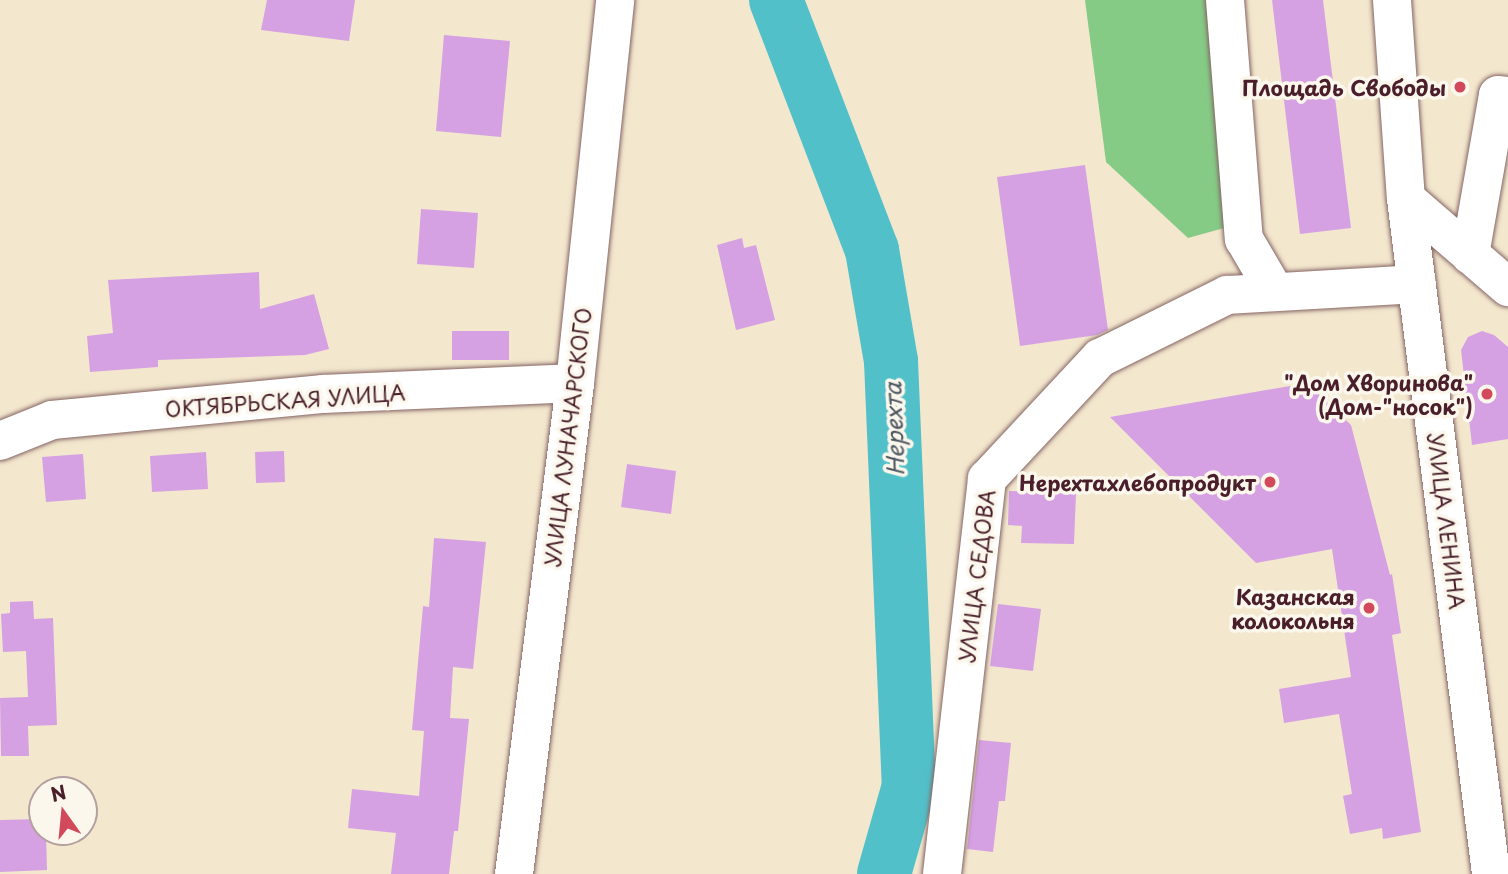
<!DOCTYPE html>
<meta charset="utf-8">
<style>
body{margin:0}
#map{position:relative;width:1508px;height:874px;overflow:hidden;background:#f3e7ce;font-family:"Playpen Sans",sans-serif}
div>[style]{position:absolute}
.green>*{inset:0;background:#85cb86}
.river>*{height:54px;margin:-27px;padding:0 27px;transform-origin:27px;border-radius:27px;background:#52c0c9}
.building>*{inset:0;background:#d5a1e3}
.roads{filter:drop-shadow(0 0 2px #856564) drop-shadow(0 0 2px #856564)}
.minor>*{height:38px;margin:-19px;padding:0 19px;transform-origin:19px;border-radius:19px;background:#fff}
.major>*{height:38px;margin:-19px;padding:0 19px;transform-origin:19px;border-radius:19px;background:#fff}
.dots>*{width:19px;height:19px;translate:-50% -50%;box-sizing:border-box;border:4px solid #fbf7ec;border-radius:50%}
span{translate:-50% -50%;white-space:nowrap;text-align:center;line-height:1.15;-webkit-text-stroke:7px #fbf7ec;paint-order:stroke}
.poi-label{font-size:21px;color:#4a1f2b;font-weight:700}
.right{translate:-100% -50%;text-align:right}
.street-label{font-size:21px;color:#4a1f2b}
.water-label{font-size:23px;color:#4d5762;font-style:italic}
.north{position:absolute;left:28px;top:776px;width:70px;height:70px;box-sizing:border-box;background:#fbf7ec;border:2px solid #b4a19f;border-radius:50%;rotate:345deg;font-size:19px;font-weight:700;line-height:28px;text-align:center;color:#4a1f2b}
.north::after{content:'';display:block;margin:auto;width:24px;height:32px;background:#d1495b;clip-path:polygon(50% 0,100% 100%,50% 72%,0 100%)}
</style>
<div id="map">
<div class="green">
<div style="clip-path:polygon(1085px 0,1213px 0,1235px 225px,1188px 238px,1106px 162px)"></div>
</div>
<div class="river">
<div style="left:776px;top:0;width:268px;rotate:69deg"></div>
<div style="left:872px;top:250px;width:113px;rotate:80.3deg"></div>
<div style="left:891px;top:361px;width:425px;rotate:87.6deg"></div>
<div style="left:909px;top:786px;width:91px;rotate:105.9deg"></div>
</div>
<div class="building">
<div style="clip-path:polygon(267px 0,355px 0,349px 41px,261px 30px)"></div>
<div style="clip-path:polygon(1272px 0,1323px 0,1351px 228px,1300px 234px)"></div>
<div style="clip-path:polygon(444px 35px,510px 41px,501px 137px,436px 131px)"></div>
<div style="clip-path:polygon(1085px 165px,1108px 330px,1097px 335px,1020px 346px,997px 177px)"></div>
<div style="clip-path:polygon(421px 209px,478px 213px,474px 268px,417px 264px)"></div>
<div style="clip-path:polygon(742px 238px,744px 248px,756px 245px,775px 320px,736px 330px,717px 245px)"></div>
<div style="clip-path:polygon(259px 272px,260px 309px,314px 294px,329px 349px,305px 355px,158px 360px,158px 367px,90px 372px,87px 336px,113px 333px,108px 280px)"></div>
<div style="clip-path:polygon(452px 331px,509px 331px,509px 360px,452px 360px)"></div>
<div style="clip-path:polygon(1482px 331px,1494px 335px,1508px 347px,1508px 439px,1472px 445px,1461px 350px,1468px 337px)"></div>
<div style="clip-path:polygon(1307px 383px,1351px 425px,1390px 575px,1392px 574px,1401px 633px,1392px 635px,1421px 832px,1383px 839px,1382px 828px,1350px 834px,1343px 796px,1352px 794px,1339px 714px,1284px 723px,1279px 689px,1351px 677px,1332px 549px,1256px 563px,1110px 417px)"></div>
<div style="clip-path:polygon(284px 451px,285px 482px,256px 483px,255px 452px)"></div>
<div style="clip-path:polygon(206px 452px,208px 489px,152px 492px,150px 456px)"></div>
<div style="clip-path:polygon(83px 454px,86px 499px,46px 502px,42px 457px)"></div>
<div style="clip-path:polygon(627px 464px,676px 471px,671px 514px,621px 507px)"></div>
<div style="clip-path:polygon(1009px 491px,1076px 493px,1074px 544px,1021px 543px,1022px 526px,1008px 525px)"></div>
<div style="clip-path:polygon(434px 538px,486px 542px,473px 669px,453px 667px,450px 718px,469px 719px,458px 831px,454px 831px,449px 874px,391px 874px,396px 833px,348px 828px,352px 789px,419px 796px,424px 731px,412px 730px,423px 606px,429px 607px)"></div>
<div style="clip-path:polygon(33px 601px,34px 619px,53px 618px,57px 725px,28px 726px,29px 756px,1px 756px,0 698px,28px 697px,26px 651px,3px 652px,1px 614px,10px 613px,10px 602px)"></div>
<div style="clip-path:polygon(998px 604px,1041px 609px,1033px 671px,990px 666px)"></div>
<div style="clip-path:polygon(979px 740px,1011px 743px,1005px 801px,999px 801px,993px 852px,967px 849px)"></div>
<div style="clip-path:polygon(42px 819px,42px 832px,46px 832px,47px 870px,0 872px,0 820px)"></div>
</div>
<div class="roads">
<div class="minor">
<div style="left:1225px;top:0;width:240px;rotate:85.5deg"></div>
<div style="left:1244px;top:239px;width:61px;rotate:59.7deg"></div>
<div style="left:1406px;top:199px;width:135px;rotate:40.8deg"></div>
<div style="left:1470px;top:255px;width:162px;rotate:-80.1deg"></div>
<div style="left:1498px;top:95px;width:10px;rotate:6deg"></div>
<div style="left:0;top:441px;width:56px;rotate:-22deg"></div>
<div style="left:52px;top:420px;width:273px;rotate:-5.5deg"></div>
<div style="left:324px;top:394px;width:251px;rotate:-2.5deg"></div>
<div style="left:514px;top:874px;width:495px;rotate:-82.9deg"></div>
<div style="left:575px;top:383px;width:385px;rotate:-84deg"></div>
<div style="left:942px;top:874px;width:398px;rotate:-83.5deg"></div>
<div style="left:987px;top:479px;width:166px;rotate:-47deg"></div>
<div style="left:1100px;top:358px;width:142px;rotate:-26.4deg"></div>
<div style="left:1227px;top:295px;width:190px;rotate:-3.3deg"></div>
</div>
<div class="major">
<div style="left:1392px;top:0;width:199px;rotate:86deg"></div>
<div style="left:1406px;top:199px;width:680px;rotate:82.82deg"></div>
</div>
</div>
<div class="dots">
<div style="left:1460px;top:87px;background:#d1495b"></div>
<div style="left:1487px;top:394px;background:#d1495b"></div>
<div style="left:1270px;top:482px;background:#d1495b"></div>
<div style="left:1369px;top:608px;background:#d1495b"></div>
</div>
<div class="poi-label">
<span class="right" style="left:1446px;top:87px">Площадь Свободы</span>
<span class="right" style="left:1473px;top:394px">"Дом Хворинова"<br>(Дом-"носок")</span>
<span class="right" style="left:1256px;top:482px">Нерехтахлебопродукт</span>
<span class="right" style="left:1355px;top:608px">Казанская<br>колокольня</span>
</div>
<div class="street-label">
<span style="left:285px;top:400px;rotate:-4deg">ОКТЯБРЬСКАЯ УЛИЦА</span>
<span style="left:567px;top:437px;rotate:-83deg">УЛИЦА ЛУНАЧАРСКОГО</span>
<span style="left:1447px;top:521px;rotate:83deg">УЛИЦА ЛЕНИНА</span>
<span style="left:976px;top:576px;rotate:-83deg">УЛИЦА СЕДОВА</span>
</div>
<div class="water-label">
<span style="left:894px;top:429px;rotate:-92deg">Нерехта</span>
</div>
<div class="north">N</div>
</div>
